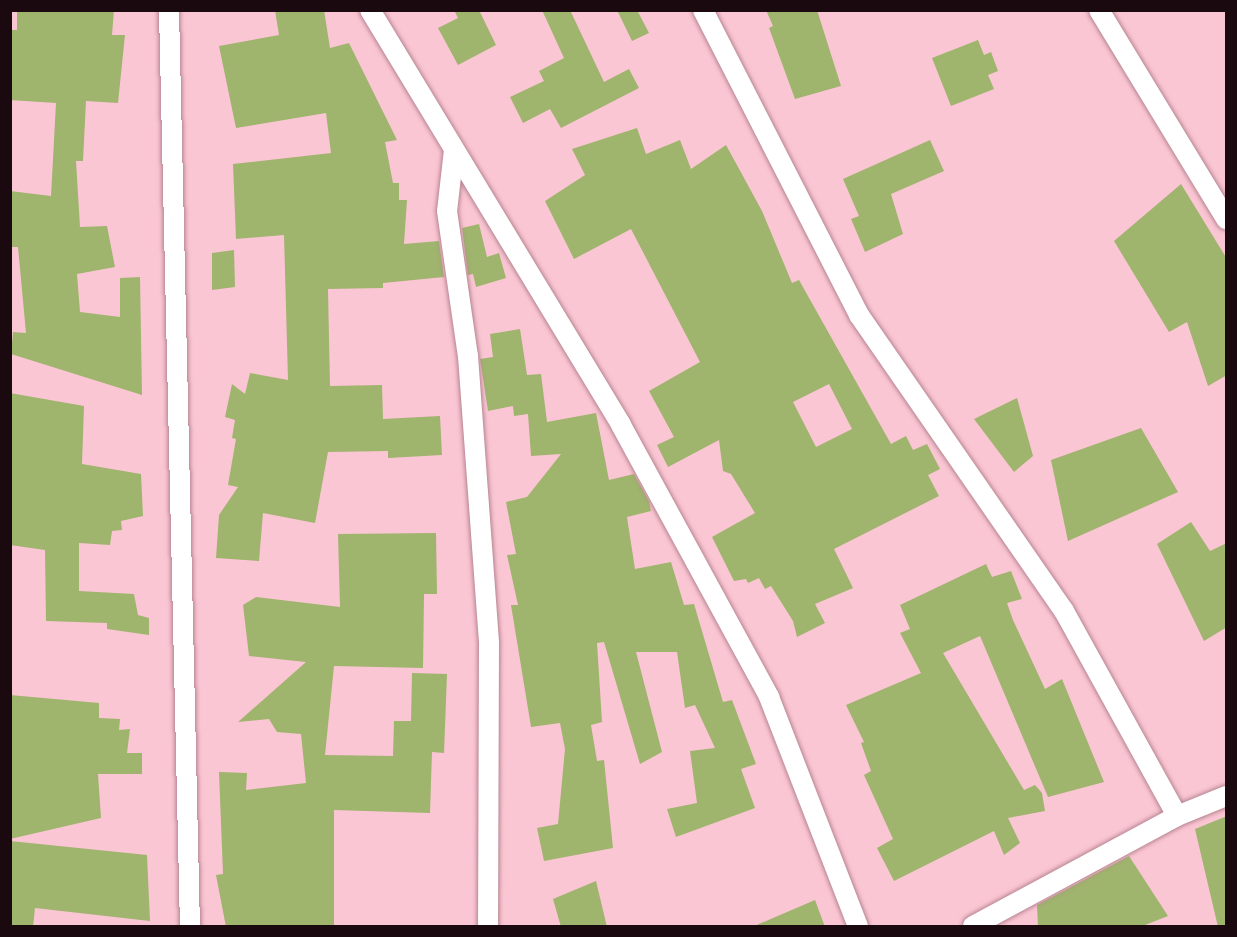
<!DOCTYPE html>
<style>
body{margin:0}
#map{position:relative;width:1237px;height:937px;overflow:hidden;background:#fbc6d3;font-family:"Sofia Sans Condensed",sans-serif}
div>[style]{position:absolute}
.building>*{inset:0;background:#9fb46d}
.roads{filter:drop-shadow(0 0 2px #b68491) drop-shadow(0 0 2px #b68491)}
.street>*{height:20px;margin:-10px;padding:0 10px;transform-origin:10px;border-radius:10px;background:#fff}
span{translate:-50% -50%;white-space:nowrap;text-align:center;line-height:1.15;-webkit-text-stroke:5px #fbc6d3;paint-order:stroke}
.frame{position:absolute;inset:0;border:12px solid #1a090e;pointer-events:none}
</style>
<div id="map">
<div class="building">
<div style="clip-path:polygon(17px 10px,114px 10px,112px 35px,125px 35px,118px 103px,86px 101px,83px 161px,76px 161px,80px 227px,107px 226px,115px 267px,77px 274px,80px 312px,120px 317px,120px 278px,140px 277px,142px 395px,11px 354px,13px 332px,26px 333px,18px 247px,10px 247px,10px 191px,51px 196px,56px 103px,10px 100px,10px 30px,17px 30px)"></div>
<div style="clip-path:polygon(275px 10px,324px 10px,330px 48px,349px 43px,397px 140px,385px 142px,393px 183px,399px 183px,399px 200px,407px 200px,404px 244px,439px 241px,444px 277px,383px 283px,383px 288px,328px 289px,330px 386px,382px 385px,383px 419px,440px 416px,442px 455px,388px 458px,388px 451px,328px 452px,315px 523px,263px 513px,259px 561px,216px 558px,219px 515px,238px 487px,228px 485px,236px 439px,232px 438px,235px 420px,225px 417px,232px 384px,245px 394px,250px 373px,288px 380px,284px 235px,236px 239px,233px 164px,331px 153px,326px 113px,236px 128px,219px 46px,279px 35px)"></div>
<div style="clip-path:polygon(454px 10px,479px 10px,496px 45px,458px 65px,438px 28px,458px 18px)"></div>
<div style="clip-path:polygon(542px 10px,570px 10px,604px 82px,629px 69px,639px 88px,561px 128px,550px 109px,523px 123px,510px 97px,544px 81px,539px 71px,564px 58px)"></div>
<div style="clip-path:polygon(617px 10px,637px 10px,649px 33px,632px 41px)"></div>
<div style="clip-path:polygon(766px 10px,817px 10px,841px 86px,795px 99px,769px 28px,773px 26px)"></div>
<div style="clip-path:polygon(978px 40px,984px 55px,991px 52px,998px 71px,988px 75px,994px 89px,951px 106px,932px 58px)"></div>
<div style="clip-path:polygon(evenodd,637px 128px,646px 154px,680px 140px,691px 169px,726px 145px,762px 211px,792px 283px,799px 280px,891px 444px,906px 436px,913px 450px,927px 444px,940px 469px,928px 475px,939px 496px,834px 549px,853px 588px,815px 604px,825px 623px,797px 637px,793px 621px,771px 586px,765px 589px,759px 578px,748px 583px,746px 579px,734px 581px,712px 537px,755px 513px,731px 474px,723px 471px,719px 440px,668px 467px,657px 445px,674px 437px,649px 391px,700px 362px,631px 229px,574px 259px,545px 201px,585px 175px,572px 149px,637px 128px,829px 384px,852px 429px,816px 447px,793px 402px,829px 384px)"></div>
<div style="clip-path:polygon(930px 140px,944px 171px,891px 194px,903px 234px,865px 252px,851px 219px,859px 216px,843px 179px)"></div>
<div style="clip-path:polygon(1181px 184px,1227px 259px,1227px 375px,1208px 386px,1187px 322px,1169px 332px,1114px 241px)"></div>
<div style="clip-path:polygon(479px 224px,487px 257px,499px 253px,506px 278px,476px 287px,473px 274px,468px 275px,462px 228px)"></div>
<div style="clip-path:polygon(234px 250px,235px 287px,212px 290px,212px 253px)"></div>
<div style="clip-path:polygon(520px 329px,527px 375px,541px 374px,547px 422px,596px 413px,609px 480px,634px 474px,649px 501px,651px 511px,627px 517px,635px 569px,671px 562px,684px 605px,694px 604px,723px 702px,732px 700px,756px 764px,741px 769px,755px 808px,676px 837px,667px 809px,697px 803px,690px 751px,715px 748px,695px 705px,685px 708px,677px 652px,636px 652px,662px 752px,640px 764px,604px 642px,597px 643px,602px 722px,591px 725px,597px 761px,604px 760px,613px 848px,544px 861px,537px 828px,558px 824px,565px 749px,560px 723px,531px 727px,511px 605px,518px 605px,507px 555px,516px 554px,506px 502px,527px 497px,561px 454px,531px 456px,528px 414px,514px 416px,513px 406px,488px 411px,480px 359px,493px 357px,490px 334px)"></div>
<div style="clip-path:polygon(10px 393px,84px 406px,82px 464px,141px 474px,143px 516px,121px 521px,122px 530px,112px 531px,110px 545px,79px 543px,79px 591px,134px 594px,138px 615px,149px 618px,149px 635px,107px 629px,107px 623px,46px 621px,45px 550px,10px 545px)"></div>
<div style="clip-path:polygon(1017px 398px,1033px 456px,1014px 472px,974px 419px)"></div>
<div style="clip-path:polygon(1141px 428px,1178px 492px,1068px 541px,1051px 460px)"></div>
<div style="clip-path:polygon(1191px 522px,1210px 551px,1227px 543px,1227px 627px,1204px 641px,1157px 544px)"></div>
<div style="clip-path:polygon(436px 533px,437px 594px,424px 594px,423px 668px,334px 666px,325px 755px,393px 756px,394px 721px,411px 721px,412px 673px,447px 674px,444px 753px,432px 752px,430px 813px,334px 810px,334px 927px,226px 927px,216px 875px,223px 874px,219px 772px,247px 773px,246px 790px,306px 783px,301px 734px,277px 732px,269px 719px,238px 722px,306px 662px,249px 656px,243px 605px,256px 597px,340px 607px,338px 534px)"></div>
<div style="clip-path:polygon(986px 564px,992px 577px,1011px 571px,1022px 599px,1007px 603px,1013px 620px,1045px 689px,1062px 679px,1104px 782px,1048px 797px,980px 636px,943px 653px,1024px 790px,1035px 785px,1042px 793px,1045px 811px,1008px 818px,1020px 843px,1004px 855px,994px 831px,894px 881px,877px 848px,893px 839px,864px 775px,871px 771px,861px 743px,864px 742px,846px 705px,921px 673px,900px 633px,910px 629px,900px 605px)"></div>
<div style="clip-path:polygon(10px 695px,99px 703px,99px 718px,120px 719px,119px 730px,130px 729px,127px 753px,142px 753px,142px 774px,98px 774px,101px 818px,10px 839px)"></div>
<div style="clip-path:polygon(1227px 816px,1227px 927px,1218px 927px,1195px 829px)"></div>
<div style="clip-path:polygon(10px 841px,147px 855px,150px 921px,35px 908px,33px 927px,10px 927px)"></div>
<div style="clip-path:polygon(1129px 856px,1168px 916px,1140px 927px,1038px 927px,1037px 905px)"></div>
<div style="clip-path:polygon(596px 881px,607px 927px,561px 927px,553px 899px)"></div>
<div style="clip-path:polygon(815px 900px,825px 927px,752px 927px)"></div>
</div>
<div class="roads">
<div class="street">
<div style="left:169px;top:10px;width:916px;rotate:88.69deg"></div>
<div style="left:370px;top:10px;width:485px;rotate:58.8deg"></div>
<div style="left:621px;top:425px;width:310px;rotate:61.4deg"></div>
<div style="left:769px;top:697px;width:246px;rotate:68.8deg"></div>
<div style="left:703px;top:10px;width:343px;rotate:62.9deg"></div>
<div style="left:859px;top:315px;width:360px;rotate:55.3deg"></div>
<div style="left:1064px;top:611px;width:234px;rotate:61.1deg"></div>
<div style="left:1099px;top:10px;width:245px;rotate:58.7deg"></div>
<div style="left:454px;top:150px;width:61px;rotate:96.5deg"></div>
<div style="left:447px;top:211px;width:147px;rotate:81.8deg"></div>
<div style="left:468px;top:356px;width:289px;rotate:85.8deg"></div>
<div style="left:489px;top:644px;width:282px;rotate:90.2deg"></div>
<div style="left:973px;top:926px;width:232px;rotate:-28.3deg"></div>
<div style="left:1177px;top:816px;width:53px;rotate:-22.2deg"></div>
</div>
</div>
<div class="frame"></div>
</div>
